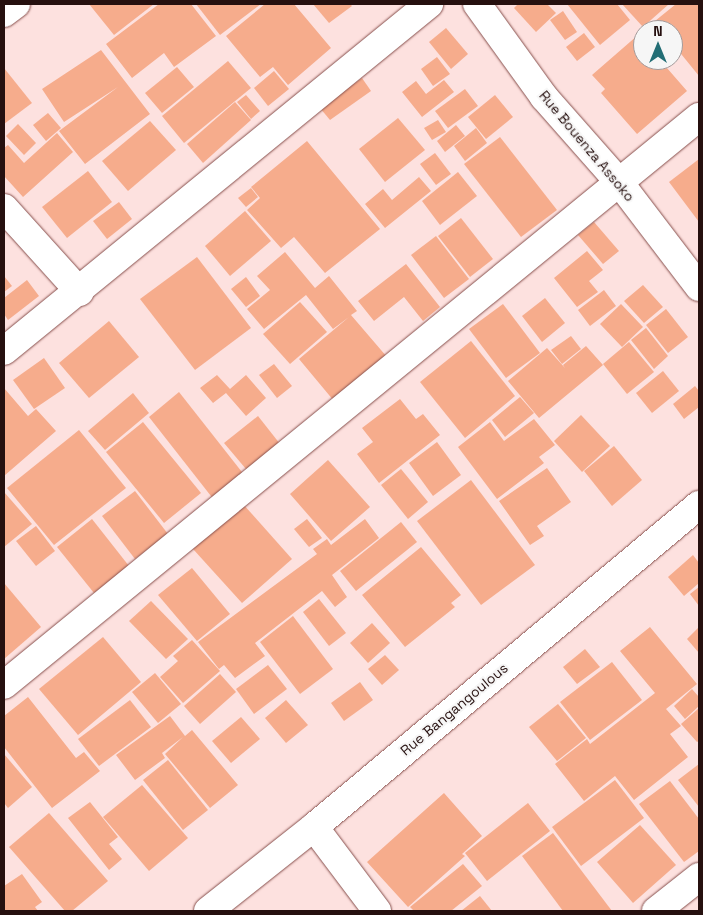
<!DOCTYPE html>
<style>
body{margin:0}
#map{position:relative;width:703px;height:915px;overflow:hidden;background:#fde1df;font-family:"Space Grotesk",sans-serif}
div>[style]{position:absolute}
.building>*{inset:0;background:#f6ac8c}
.roads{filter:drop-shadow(0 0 1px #874f4c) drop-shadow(0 0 1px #874f4c)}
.street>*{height:28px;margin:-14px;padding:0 14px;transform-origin:14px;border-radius:14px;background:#fff}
.secondary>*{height:28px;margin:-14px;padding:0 14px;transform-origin:14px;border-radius:14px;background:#fff}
span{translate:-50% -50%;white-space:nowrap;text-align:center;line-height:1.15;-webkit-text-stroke:4px #f6f6f6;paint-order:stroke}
.street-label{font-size:14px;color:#26100f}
.frame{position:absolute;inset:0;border:5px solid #26100f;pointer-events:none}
.north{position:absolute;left:633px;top:20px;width:50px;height:50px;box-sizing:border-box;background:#f6f6f6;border:1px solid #a39a9a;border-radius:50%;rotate:0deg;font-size:14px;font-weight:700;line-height:20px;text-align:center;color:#26100f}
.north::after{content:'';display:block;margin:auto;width:18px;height:22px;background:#236e75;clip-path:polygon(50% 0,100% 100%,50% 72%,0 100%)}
</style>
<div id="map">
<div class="building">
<div style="clip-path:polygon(89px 4px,154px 4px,114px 35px)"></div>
<div style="clip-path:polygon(159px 4px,191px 4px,216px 36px,174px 67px,164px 53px,132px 78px,106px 44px)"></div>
<div style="clip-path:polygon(196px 4px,261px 4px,220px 35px)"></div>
<div style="clip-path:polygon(265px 4px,294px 4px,331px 48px,288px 85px,273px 67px,260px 77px,226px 36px)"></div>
<div style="clip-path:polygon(313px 4px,350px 4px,352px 6px,329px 23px)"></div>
<div style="clip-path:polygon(518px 4px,547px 4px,556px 13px,536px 32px,514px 8px)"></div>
<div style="clip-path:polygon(567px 4px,617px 4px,630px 20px,600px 45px)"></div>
<div style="clip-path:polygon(622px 4px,669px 4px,643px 27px)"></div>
<div style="clip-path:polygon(676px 4px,699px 4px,699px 76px,673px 44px,673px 30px,662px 30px,655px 21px)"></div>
<div style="clip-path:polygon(563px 11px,577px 32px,565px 40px,550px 20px)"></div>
<div style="clip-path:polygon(446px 28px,468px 54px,451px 69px,429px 42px)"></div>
<div style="clip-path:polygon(584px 33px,595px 47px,577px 61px,566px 47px)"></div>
<div style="clip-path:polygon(638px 35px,643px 40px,643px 60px,660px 60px,687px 91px,637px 134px,601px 93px,605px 89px,592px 75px)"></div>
<div style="clip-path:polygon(101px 50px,150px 114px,85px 164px,59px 131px,118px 87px,64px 122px,42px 89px)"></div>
<div style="clip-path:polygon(437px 57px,450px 74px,433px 86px,421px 69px)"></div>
<div style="clip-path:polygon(228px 61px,251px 88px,184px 143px,162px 116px)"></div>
<div style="clip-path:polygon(177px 67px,194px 87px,162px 113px,145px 93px)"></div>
<div style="clip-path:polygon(4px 68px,32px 103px,4px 124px)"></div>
<div style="clip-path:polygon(274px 71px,289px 89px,268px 106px,254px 88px)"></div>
<div style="clip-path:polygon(362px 78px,371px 91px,330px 120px,320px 108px)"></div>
<div style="clip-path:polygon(444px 80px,454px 92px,422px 117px,402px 92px,416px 81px,426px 94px)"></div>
<div style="clip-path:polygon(465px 89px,478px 106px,448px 128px,435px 111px)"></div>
<div style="clip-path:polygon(246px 95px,260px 111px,251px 119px,237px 102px)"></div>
<div style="clip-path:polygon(495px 95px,513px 117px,486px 139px,468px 117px)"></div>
<div style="clip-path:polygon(235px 102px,251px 120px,203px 163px,187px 144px)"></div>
<div style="clip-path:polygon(48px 113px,61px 128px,46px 141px,33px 125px)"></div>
<div style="clip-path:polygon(398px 118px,425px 150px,385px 182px,359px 149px)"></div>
<div style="clip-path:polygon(438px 120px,446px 132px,432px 140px,424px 128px)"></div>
<div style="clip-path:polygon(150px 121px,176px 150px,128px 191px,102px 161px)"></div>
<div style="clip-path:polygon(18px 124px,36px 143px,24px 155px,6px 136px)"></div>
<div style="clip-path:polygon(456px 125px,465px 136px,445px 152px,437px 141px)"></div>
<div style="clip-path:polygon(476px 128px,487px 143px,465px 161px,454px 146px)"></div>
<div style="clip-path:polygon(57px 133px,73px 152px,23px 197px,4px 176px,4px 148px,8px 145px,24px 163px)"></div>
<div style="clip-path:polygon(500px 137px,557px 210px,521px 237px,464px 164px)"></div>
<div style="clip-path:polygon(307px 141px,380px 229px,325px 273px,294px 237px,281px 248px,247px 210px,260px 198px,251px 187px)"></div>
<div style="clip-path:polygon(435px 153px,451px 174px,436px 185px,420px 164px)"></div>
<div style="clip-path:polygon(699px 159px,699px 222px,669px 182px)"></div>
<div style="clip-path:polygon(88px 171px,112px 202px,67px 238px,42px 207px)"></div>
<div style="clip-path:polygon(458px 172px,477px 196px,440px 225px,422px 201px)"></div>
<div style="clip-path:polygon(419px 177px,431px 191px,385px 228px,365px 204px,383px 189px,392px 200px)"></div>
<div style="clip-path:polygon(251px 188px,258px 197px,246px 207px,238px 198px)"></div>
<div style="clip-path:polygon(119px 202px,132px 219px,107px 239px,93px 221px)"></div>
<div style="clip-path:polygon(245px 211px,271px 241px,230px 276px,205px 246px)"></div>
<div style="clip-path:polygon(461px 218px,493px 259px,470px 277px,438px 236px)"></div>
<div style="clip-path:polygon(594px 222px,619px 251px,603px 264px,578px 235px)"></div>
<div style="clip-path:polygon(436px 236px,469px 279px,444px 298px,411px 255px)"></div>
<div style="clip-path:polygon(587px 251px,603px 270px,589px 281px,598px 292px,577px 307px,554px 278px)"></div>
<div style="clip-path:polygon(285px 252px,315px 288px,329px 276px,357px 311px,351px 315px,387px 357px,334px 401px,299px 359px,349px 317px,333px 329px,306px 295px,264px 329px,247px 309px,270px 290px,257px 276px)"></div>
<div style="clip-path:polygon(197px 257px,251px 328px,195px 370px,140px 299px)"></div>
<div style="clip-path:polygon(406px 264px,440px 307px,423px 321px,404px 297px,374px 321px,358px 301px)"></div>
<div style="clip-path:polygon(4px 276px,12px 286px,4px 292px)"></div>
<div style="clip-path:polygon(246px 277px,260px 296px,246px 307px,231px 289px)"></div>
<div style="clip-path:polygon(27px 280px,39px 296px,8px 320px,4px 314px,4px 298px)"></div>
<div style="clip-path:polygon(643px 285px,663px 307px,644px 323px,624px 301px)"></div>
<div style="clip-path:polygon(604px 290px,616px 306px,590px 326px,578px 310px)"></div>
<div style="clip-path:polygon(545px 298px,565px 323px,542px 342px,522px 316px)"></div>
<div style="clip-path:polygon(300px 302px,327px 332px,290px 364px,263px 334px)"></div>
<div style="clip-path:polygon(503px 304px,540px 353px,506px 378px,469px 329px)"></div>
<div style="clip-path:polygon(621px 304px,643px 327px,622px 347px,600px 324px)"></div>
<div style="clip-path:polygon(666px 309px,688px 337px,668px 353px,646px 325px)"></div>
<div style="clip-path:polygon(109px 321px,139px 357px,89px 398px,59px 363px)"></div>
<div style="clip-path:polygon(646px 328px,668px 356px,654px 369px,631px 340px)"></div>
<div style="clip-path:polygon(571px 336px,581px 349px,562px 364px,551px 350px)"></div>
<div style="clip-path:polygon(471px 341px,515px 396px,465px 438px,420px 382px)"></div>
<div style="clip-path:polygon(629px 342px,654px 372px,627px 394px,603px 364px)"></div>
<div style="clip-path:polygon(586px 346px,603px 365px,539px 418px,508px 381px,547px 348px,565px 368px,563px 365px)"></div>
<div style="clip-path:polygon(44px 358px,65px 388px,34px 409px,13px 380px)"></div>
<div style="clip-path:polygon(274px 364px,292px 386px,277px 398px,259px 375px)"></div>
<div style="clip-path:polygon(663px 371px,679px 391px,652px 413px,636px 393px)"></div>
<div style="clip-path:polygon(217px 375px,230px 389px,246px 375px,266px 398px,246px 416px,226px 393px,213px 403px,200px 388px)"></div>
<div style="clip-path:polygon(695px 386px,699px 391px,699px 407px,684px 419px,673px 404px)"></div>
<div style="clip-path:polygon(4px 388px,28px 416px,36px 409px,56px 431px,4px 476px)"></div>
<div style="clip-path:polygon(179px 392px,249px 481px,218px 505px,149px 417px)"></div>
<div style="clip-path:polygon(133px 393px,149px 413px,105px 450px,88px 431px)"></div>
<div style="clip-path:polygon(520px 397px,534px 413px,505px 437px,492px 420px)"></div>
<div style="clip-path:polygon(400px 399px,416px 419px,423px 414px,440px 435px,379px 483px,357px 454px,373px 442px,362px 428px)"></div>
<div style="clip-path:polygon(581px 415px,610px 446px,582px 472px,554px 441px)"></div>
<div style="clip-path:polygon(258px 416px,284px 449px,251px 475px,224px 443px)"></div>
<div style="clip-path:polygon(534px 419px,555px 445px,539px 457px,544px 463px,497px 499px,458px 447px,490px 422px,504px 441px)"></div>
<div style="clip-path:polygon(143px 422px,201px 493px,164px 523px,106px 452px)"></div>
<div style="clip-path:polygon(79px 430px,126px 488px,54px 545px,7px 488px)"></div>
<div style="clip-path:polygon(437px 442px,461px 475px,433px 496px,409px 463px)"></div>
<div style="clip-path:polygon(614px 446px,642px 480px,612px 506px,584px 471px)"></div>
<div style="clip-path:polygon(328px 460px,370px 507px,331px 541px,290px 494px)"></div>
<div style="clip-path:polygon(547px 468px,571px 502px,537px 526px,544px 536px,530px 545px,499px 501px)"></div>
<div style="clip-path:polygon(401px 469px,428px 502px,408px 519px,381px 485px)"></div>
<div style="clip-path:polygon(471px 480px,535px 565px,481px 605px,417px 521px)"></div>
<div style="clip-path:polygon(135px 491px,168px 534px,135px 559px,102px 516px)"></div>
<div style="clip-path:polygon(4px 492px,32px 524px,4px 547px)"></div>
<div style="clip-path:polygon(243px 504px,292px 559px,242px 603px,193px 549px)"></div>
<div style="clip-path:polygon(92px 519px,129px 566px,94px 593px,57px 547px)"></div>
<div style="clip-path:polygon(307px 519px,322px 538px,309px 547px,294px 529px)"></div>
<div style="clip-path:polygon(365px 519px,379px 538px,332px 575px,347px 597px,335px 607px,322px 591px,255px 643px,265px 656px,235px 678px,224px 665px,219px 669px,198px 642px,317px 554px,313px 549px,327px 539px,331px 545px)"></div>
<div style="clip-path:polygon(401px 522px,417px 542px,356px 591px,340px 571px)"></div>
<div style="clip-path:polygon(36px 526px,55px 551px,36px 566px,16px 541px)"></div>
<div style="clip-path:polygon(421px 547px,461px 595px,451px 603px,455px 607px,405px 647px,362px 595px)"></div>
<div style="clip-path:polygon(693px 555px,699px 563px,699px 583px,684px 596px,668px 577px)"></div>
<div style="clip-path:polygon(192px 568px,230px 614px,197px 641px,158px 595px)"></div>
<div style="clip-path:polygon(4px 583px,41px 627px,4px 659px)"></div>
<div style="clip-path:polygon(699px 587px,699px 606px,690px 594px)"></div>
<div style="clip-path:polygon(319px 599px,346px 633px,329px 646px,303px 612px)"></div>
<div style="clip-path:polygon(151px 601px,188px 639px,166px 659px,129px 621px)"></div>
<div style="clip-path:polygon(293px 616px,333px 669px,300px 694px,260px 642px)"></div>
<div style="clip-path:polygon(372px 623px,390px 643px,368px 663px,350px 643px)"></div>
<div style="clip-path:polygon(650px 627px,697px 684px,666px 709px,681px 726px,670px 734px,688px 757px,634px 800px,615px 776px,584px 801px,555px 764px,587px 739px,590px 744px,655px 693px,620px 651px)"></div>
<div style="clip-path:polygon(699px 627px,699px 653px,687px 639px)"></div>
<div style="clip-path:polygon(103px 637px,141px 682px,78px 735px,39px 689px)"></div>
<div style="clip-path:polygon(192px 640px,220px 671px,183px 703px,160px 677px,178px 661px,173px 656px)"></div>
<div style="clip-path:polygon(585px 649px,600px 667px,577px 684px,563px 667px)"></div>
<div style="clip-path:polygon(385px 655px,399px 670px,382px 685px,368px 669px)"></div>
<div style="clip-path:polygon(612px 662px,642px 700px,590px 740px,560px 702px)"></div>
<div style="clip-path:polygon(268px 665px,287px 689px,254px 714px,236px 689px)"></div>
<div style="clip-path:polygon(155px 673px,181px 704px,158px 723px,132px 692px)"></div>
<div style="clip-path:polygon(220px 674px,236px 692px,200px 724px,184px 706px)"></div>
<div style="clip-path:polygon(360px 682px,373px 700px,344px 721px,331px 703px)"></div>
<div style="clip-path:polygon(692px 689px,699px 697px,699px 706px,685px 719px,674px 706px)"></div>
<div style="clip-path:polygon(28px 697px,76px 758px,84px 752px,100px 771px,52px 808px,4px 747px,4px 716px)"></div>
<div style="clip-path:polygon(130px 700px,151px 727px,99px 766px,78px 739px)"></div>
<div style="clip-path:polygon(286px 700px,308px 725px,286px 743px,265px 718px)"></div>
<div style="clip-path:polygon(558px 704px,586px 738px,557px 761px,529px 727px)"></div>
<div style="clip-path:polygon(699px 708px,699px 741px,697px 742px,681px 724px)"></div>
<div style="clip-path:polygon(170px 716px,185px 736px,192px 730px,238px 785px,210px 808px,165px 754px,183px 737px,162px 753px,165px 758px,135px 780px,116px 755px)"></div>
<div style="clip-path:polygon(241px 717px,260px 739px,231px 763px,212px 741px)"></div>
<div style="clip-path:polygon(4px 754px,32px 787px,8px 808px,4px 803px)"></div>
<div style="clip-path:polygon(168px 760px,208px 810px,183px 830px,143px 780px)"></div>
<div style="clip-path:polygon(699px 764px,699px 807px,678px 780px)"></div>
<div style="clip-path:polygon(615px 780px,644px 818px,581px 866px,552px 827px)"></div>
<div style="clip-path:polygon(670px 781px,699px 819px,699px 851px,684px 862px,639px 804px)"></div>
<div style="clip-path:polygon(142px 785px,188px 838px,149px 871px,103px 817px)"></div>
<div style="clip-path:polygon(444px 793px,482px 836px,462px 854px,465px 856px,408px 907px,367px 862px)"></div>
<div style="clip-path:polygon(90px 802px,118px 837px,109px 844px,122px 859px,109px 870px,68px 818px)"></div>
<div style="clip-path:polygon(528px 803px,550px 831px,487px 881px,465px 853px)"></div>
<div style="clip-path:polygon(49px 813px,108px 881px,72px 911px,65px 911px,9px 847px)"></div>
<div style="clip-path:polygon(640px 825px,676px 865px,633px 903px,597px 862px)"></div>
<div style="clip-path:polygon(553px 833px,612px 911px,563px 911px,522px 856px)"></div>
<div style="clip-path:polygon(463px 864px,482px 886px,451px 911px,414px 911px,410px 907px)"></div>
<div style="clip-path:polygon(22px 874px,42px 902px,35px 907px,38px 911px,4px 911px,4px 886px)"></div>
<div style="clip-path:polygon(480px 896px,492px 911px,461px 911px)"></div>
</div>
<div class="roads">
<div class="street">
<div style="left:477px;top:4px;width:115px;rotate:54.2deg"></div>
<div style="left:544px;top:97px;width:113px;rotate:48.6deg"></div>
<div style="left:619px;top:182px;width:132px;rotate:52.7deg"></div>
<div style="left:4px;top:13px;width:15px;rotate:-37deg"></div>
<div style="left:4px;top:208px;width:113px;rotate:47.9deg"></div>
<div style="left:4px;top:351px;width:549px;rotate:-39.23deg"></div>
<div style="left:4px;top:685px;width:898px;rotate:-39.26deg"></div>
<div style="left:314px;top:827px;width:105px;rotate:53.1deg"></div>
<div style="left:656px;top:911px;width:55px;rotate:-38.3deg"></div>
</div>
<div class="secondary">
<div style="left:208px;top:911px;width:135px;rotate:-38.4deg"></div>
<div style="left:314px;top:827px;width:502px;rotate:-39.91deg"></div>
</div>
</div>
<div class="street-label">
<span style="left:587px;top:146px;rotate:50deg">Rue Bouenza Assoko</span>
<span style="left:454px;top:709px;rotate:-40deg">Rue Bangangoulous</span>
</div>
<div class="frame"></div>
<div class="north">N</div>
</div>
